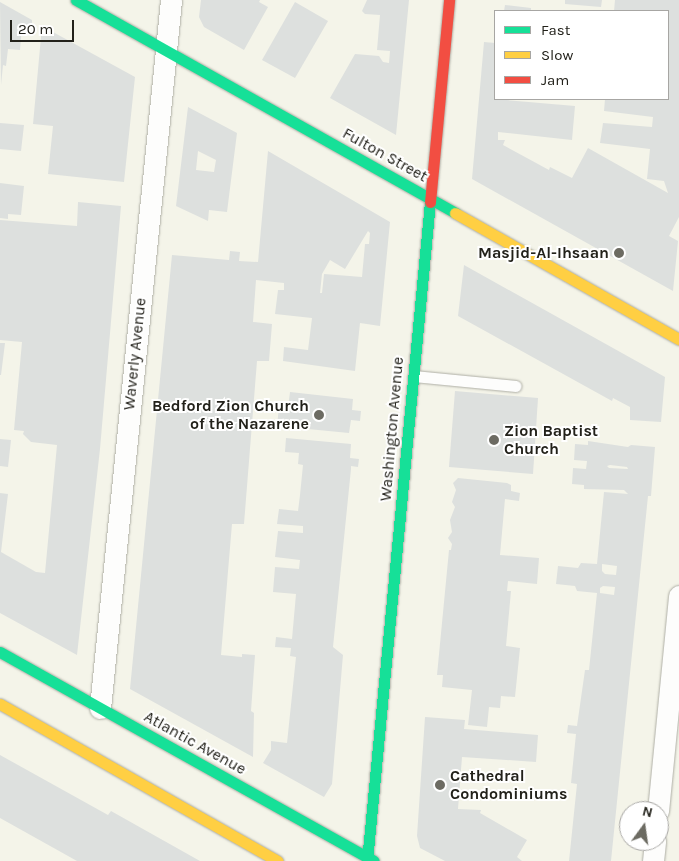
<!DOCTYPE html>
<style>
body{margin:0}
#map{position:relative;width:679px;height:861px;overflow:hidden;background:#f4f4e9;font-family:Karla,sans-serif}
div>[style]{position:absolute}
.building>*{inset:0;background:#dde0de}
.roads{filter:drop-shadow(0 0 1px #aeaea5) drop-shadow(0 0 1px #aeaea5)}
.lane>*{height:11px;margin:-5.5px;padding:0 5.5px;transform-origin:5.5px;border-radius:5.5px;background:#fdfdfc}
.street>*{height:21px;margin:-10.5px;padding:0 10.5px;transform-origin:10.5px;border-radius:10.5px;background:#fdfdfc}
.fast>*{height:11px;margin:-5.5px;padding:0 5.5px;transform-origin:5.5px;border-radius:5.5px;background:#16e098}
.slow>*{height:11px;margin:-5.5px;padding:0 5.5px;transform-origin:5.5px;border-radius:5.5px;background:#ffcf43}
.jam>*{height:11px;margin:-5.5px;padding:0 5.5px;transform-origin:5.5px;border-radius:5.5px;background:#f24e42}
.dots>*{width:14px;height:14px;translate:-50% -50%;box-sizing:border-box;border:2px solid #fff;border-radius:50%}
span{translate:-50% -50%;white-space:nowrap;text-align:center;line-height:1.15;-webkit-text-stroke:4px #fff;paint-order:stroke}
.street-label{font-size:16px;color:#22211a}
.poi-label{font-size:16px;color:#22211a;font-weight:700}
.right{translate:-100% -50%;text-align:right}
.left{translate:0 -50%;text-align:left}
.legend{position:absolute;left:494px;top:10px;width:175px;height:90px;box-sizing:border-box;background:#fff;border:1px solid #a7a6a3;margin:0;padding:6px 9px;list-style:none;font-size:15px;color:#22211a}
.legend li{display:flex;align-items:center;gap:10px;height:25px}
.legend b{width:25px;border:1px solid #a7a6a3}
.north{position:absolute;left:619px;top:801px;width:50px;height:50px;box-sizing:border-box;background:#fff;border:1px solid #a7a6a3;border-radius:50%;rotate:14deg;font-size:14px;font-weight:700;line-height:20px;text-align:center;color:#22211a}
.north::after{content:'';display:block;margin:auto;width:18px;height:22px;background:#6c6b62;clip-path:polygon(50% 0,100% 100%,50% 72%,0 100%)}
.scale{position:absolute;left:10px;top:20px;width:64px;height:22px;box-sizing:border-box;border:2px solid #22211a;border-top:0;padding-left:6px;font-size:15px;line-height:18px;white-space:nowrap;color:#22211a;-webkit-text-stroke:4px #fff;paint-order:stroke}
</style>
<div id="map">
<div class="building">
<div style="clip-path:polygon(201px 0,260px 0,259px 2px,268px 7px,244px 50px,204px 27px,199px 17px)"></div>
<div style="clip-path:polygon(367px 0,409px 0,396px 135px,330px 98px,355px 54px,379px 56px,383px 62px,389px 63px,390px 51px,377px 50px,380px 15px,365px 14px,362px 11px)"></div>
<div style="clip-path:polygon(565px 0,602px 0,601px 7px,565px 4px)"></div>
<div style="clip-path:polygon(615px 0,679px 0,679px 217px,669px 236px,678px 241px,673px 291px,472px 179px,484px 42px,495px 43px,495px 99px,575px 106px,572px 140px,498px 132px,498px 140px,505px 140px,503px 145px,549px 170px,550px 167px,572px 178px,588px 148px,668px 193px,664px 181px,647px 179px,650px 149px,600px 143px,603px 123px,652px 127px,653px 117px,604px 111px,605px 99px,668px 99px,668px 11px,614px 11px)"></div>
<div style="clip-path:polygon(0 2px,32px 20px,32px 26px,22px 25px,20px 50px,8px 49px,6px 66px,3px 65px,1px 85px)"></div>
<div style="clip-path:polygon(295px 2px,328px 21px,295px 78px,262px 60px)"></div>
<div style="clip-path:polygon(505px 5px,531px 8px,531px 11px,504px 11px)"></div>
<div style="clip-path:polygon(42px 26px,135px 77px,124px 182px,48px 174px,53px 126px,33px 124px)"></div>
<div style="clip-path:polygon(evenodd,188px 107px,237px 133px,227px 212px,209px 210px,208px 221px,176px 206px,188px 107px,198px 151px,216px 160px,214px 172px,196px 170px,198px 151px)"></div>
<div style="clip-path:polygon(0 123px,24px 125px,21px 151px,0 149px)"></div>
<div style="clip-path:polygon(evenodd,268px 151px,390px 222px,380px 326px,360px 323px,355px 371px,283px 361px,284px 347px,308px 350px,312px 318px,275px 314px,278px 290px,284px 290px,284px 283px,256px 280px,253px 322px,272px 324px,269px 361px,257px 361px,244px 524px,232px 524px,221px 655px,242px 657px,242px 654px,255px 655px,251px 711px,254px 713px,253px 757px,130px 689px,172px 255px,229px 260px,230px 251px,240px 252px,239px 261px,258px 262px,268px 151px,368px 231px,370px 233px,369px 244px,365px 244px,362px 277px,324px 274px,322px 293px,320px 293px,322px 274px,330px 260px,345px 269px,368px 231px)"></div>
<div style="clip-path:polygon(0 183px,24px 186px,21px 215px,8px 214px,8px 219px,0 218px)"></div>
<div style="clip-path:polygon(78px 202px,121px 206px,100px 449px,77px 655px,0 613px,0 493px,8px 494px,1px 552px,36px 572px,45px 573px,57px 445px,31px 442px,23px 434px,24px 431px,14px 430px,22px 342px,0 340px,0 220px,77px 226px)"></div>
<div style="clip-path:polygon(464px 265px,665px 377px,661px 422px,630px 420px,630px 407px,613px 398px,612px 401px,458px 316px)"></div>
<div style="clip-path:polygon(0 343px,5px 343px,1px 375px,0 375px)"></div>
<div style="clip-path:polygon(455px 391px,538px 398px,533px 474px,449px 467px)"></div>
<div style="clip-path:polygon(290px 392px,353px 399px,352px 410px,361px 411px,360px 421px,351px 420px,349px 433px,277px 426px,279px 407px,288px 408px)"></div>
<div style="clip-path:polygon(286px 438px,351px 444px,350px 458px,359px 459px,358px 467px,351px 466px,351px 469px,333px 647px,343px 655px,332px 784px,324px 797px,263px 763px,271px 750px,271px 741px,287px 743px,296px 657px,290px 656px,291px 648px,275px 647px,276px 637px,292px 639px,296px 594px,273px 592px,275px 567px,299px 569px,300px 560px,275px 557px,278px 531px,303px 533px,303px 526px,277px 524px,279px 509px,298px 511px,300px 495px,303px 465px,298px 464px,299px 453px,285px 452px)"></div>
<div style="clip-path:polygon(0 439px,11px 440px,8px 467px,0 466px)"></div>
<div style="clip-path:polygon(evenodd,588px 441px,628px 447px,631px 445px,655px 447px,651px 496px,648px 496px,611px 861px,569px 861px,577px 784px,571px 783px,576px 734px,567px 733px,568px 725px,577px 726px,585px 670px,589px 670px,597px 593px,577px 591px,575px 586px,556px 584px,558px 566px,578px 568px,581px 563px,597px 564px,604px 492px,628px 494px,624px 490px,584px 489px,584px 485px,572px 484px,573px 468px,586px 469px,587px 461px,574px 460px,575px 444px,588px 445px,588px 441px,610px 465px,627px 467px,628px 469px,609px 468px,607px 466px,610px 465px,588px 441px,602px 564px,617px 566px,616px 575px,605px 574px,602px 571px,602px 564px,588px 441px,603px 586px,615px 587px,614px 595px,600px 593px,600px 588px,603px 586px)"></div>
<div style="clip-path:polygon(458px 478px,507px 483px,511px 485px,511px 491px,520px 493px,519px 501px,505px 499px,500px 555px,539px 558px,537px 584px,508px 581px,507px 591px,511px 591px,506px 646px,520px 648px,515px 697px,501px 696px,500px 708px,489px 707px,487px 727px,468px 725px,472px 690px,442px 687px,443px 675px,437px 675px,449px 550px,451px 550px,452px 544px,448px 538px,452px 532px,450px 520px,455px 507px,452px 502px,456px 490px,453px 483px)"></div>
<div style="clip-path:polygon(425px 717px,465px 720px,464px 729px,538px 735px,536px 762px,462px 757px,458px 809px,481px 810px,480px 813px,527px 840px,517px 857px,522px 861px,445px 861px,420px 848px,417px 836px)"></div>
<div style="clip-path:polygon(0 755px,108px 815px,111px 811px,200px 861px,77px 861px,0 818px)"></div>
</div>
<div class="roads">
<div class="lane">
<div style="left:414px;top:376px;width:102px;rotate:5.6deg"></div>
</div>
<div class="street">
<div style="left:100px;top:708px;width:712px;rotate:-84.27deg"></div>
<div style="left:658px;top:811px;width:216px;rotate:-84.4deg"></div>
<div style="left:653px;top:861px;width:20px;rotate:-84deg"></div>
</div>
<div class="fast">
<div style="left:76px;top:0;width:435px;rotate:29.3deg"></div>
<div style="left:0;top:652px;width:428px;rotate:29.2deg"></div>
<div style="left:367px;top:861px;width:662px;rotate:-84.54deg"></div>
</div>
<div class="slow">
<div style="left:455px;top:213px;width:257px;rotate:29.4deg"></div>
<div style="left:0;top:704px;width:319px;rotate:29.5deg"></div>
</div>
<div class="jam">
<div style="left:430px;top:202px;width:203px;rotate:-84.6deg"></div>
</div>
</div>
<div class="dots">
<div style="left:619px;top:253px;background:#6c6b62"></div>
<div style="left:319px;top:415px;background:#6c6b62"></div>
<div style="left:494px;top:440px;background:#6c6b62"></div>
<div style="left:440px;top:785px;background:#6c6b62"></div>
</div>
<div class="street-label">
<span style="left:385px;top:155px;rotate:29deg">Fulton Street</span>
<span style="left:135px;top:354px;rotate:-84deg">Waverly Avenue</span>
<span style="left:392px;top:429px;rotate:-85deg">Washington Avenue</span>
<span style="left:195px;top:743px;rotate:29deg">Atlantic Avenue</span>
</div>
<div class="poi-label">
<span class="right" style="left:609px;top:253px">Masjid-Al-Ihsaan</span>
<span class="right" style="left:309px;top:415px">Bedford Zion Church<br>of the Nazarene</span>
<span class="left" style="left:504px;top:440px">Zion Baptist<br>Church</span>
<span class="left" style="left:450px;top:785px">Cathedral<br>Condominiums</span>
</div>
<ul class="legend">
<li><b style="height:6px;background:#16e098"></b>Fast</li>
<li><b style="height:6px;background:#ffcf43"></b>Slow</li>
<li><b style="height:6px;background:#f24e42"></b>Jam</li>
</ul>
<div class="north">N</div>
<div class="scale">20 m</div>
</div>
